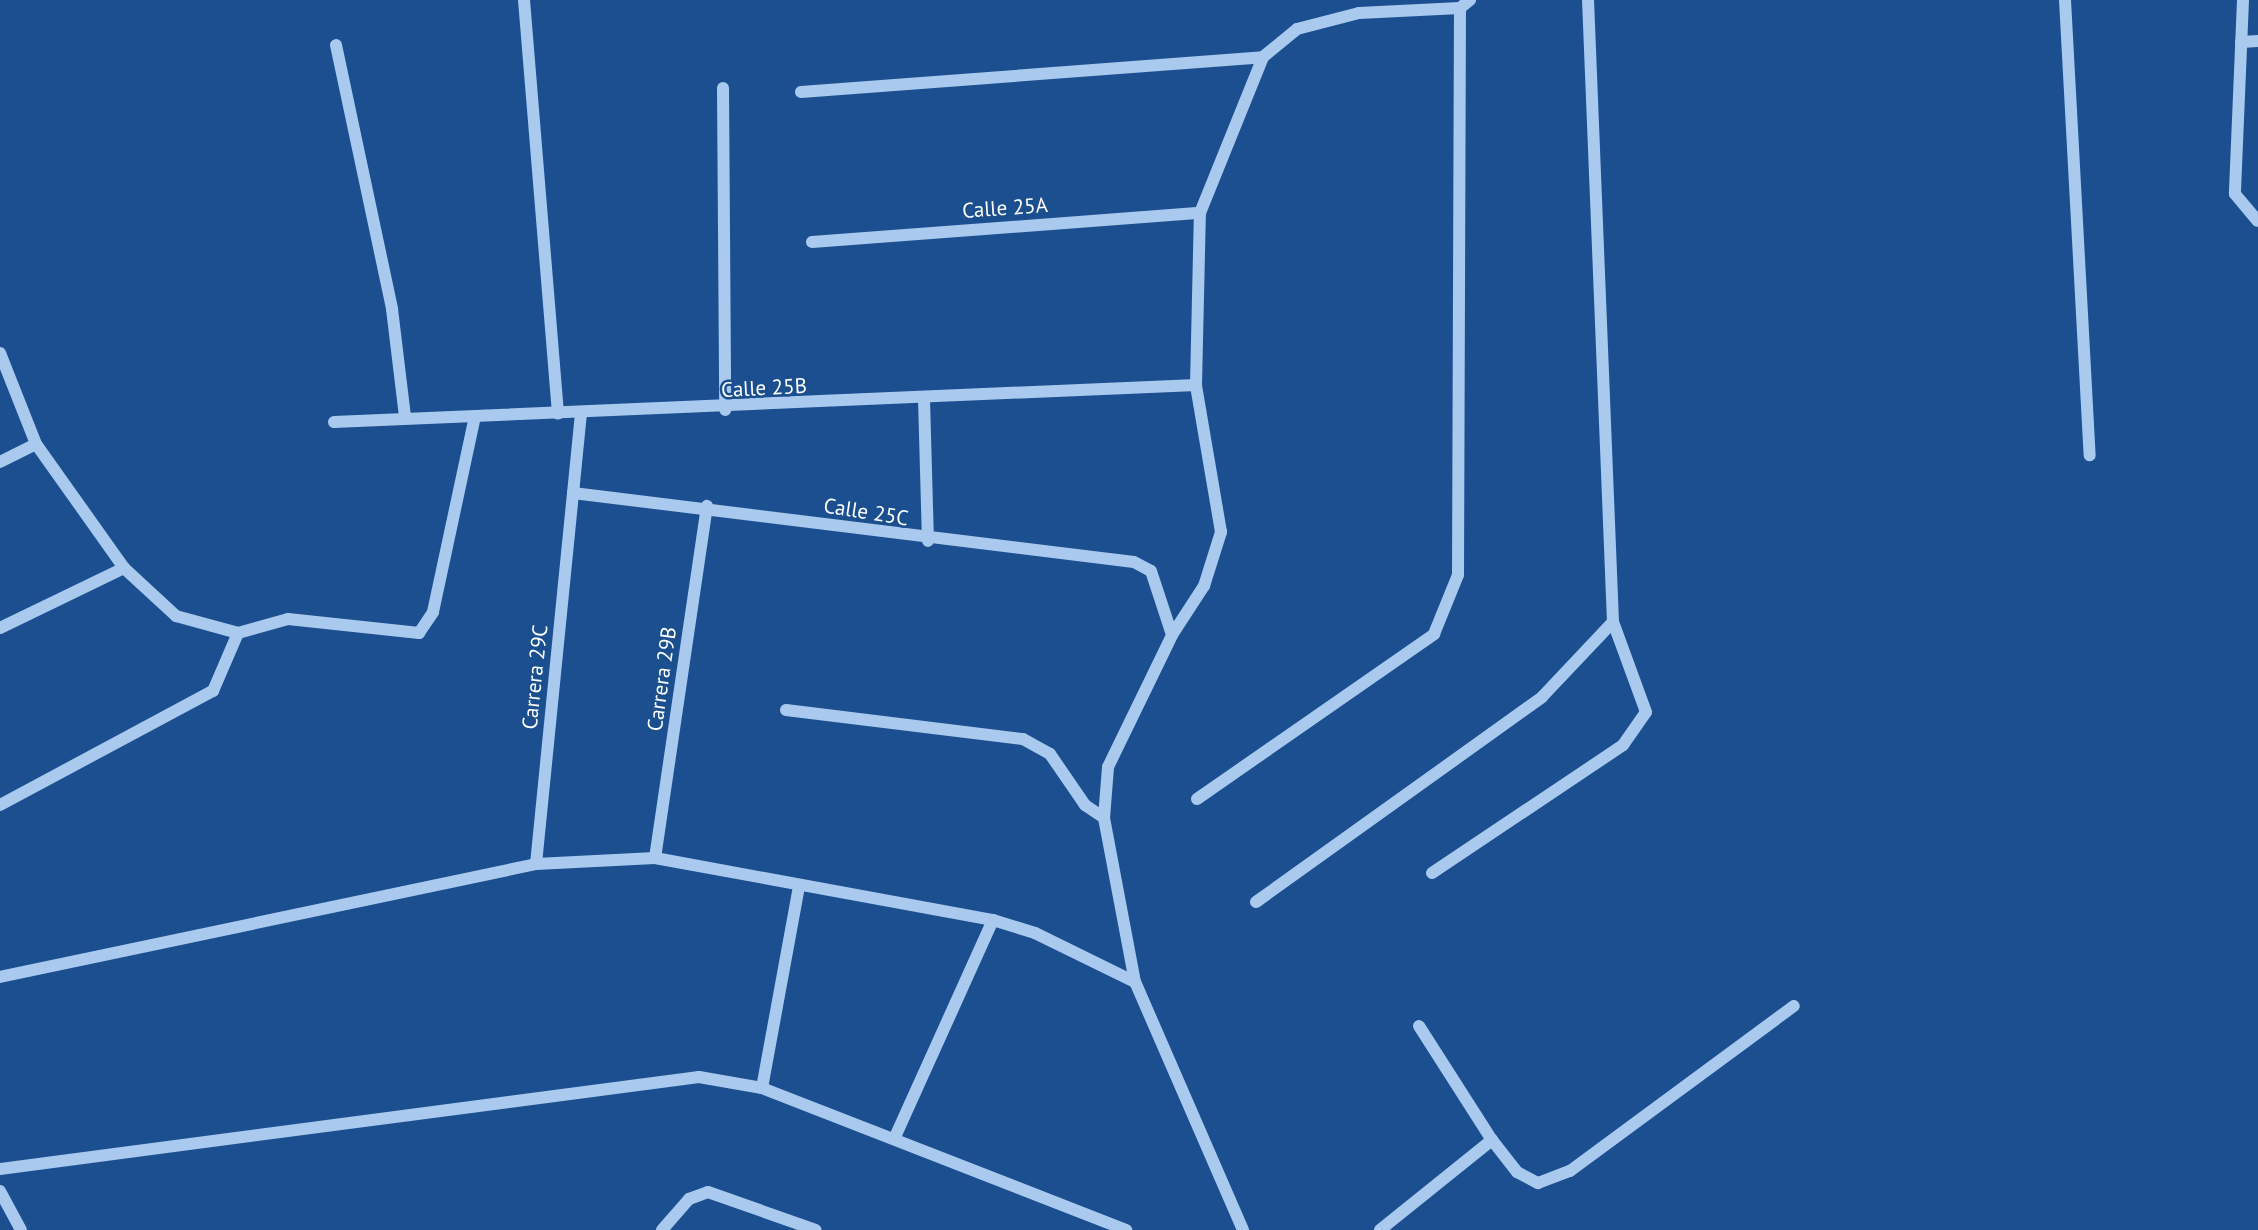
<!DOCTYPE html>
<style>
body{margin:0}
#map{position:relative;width:2258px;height:1230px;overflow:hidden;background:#1b4f8f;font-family:"PT Sans",sans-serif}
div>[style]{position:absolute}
.minor>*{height:12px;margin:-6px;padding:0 6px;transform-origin:6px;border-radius:6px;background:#a9c9ee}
span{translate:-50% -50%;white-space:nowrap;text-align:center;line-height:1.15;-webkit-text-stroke:5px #1b4f8f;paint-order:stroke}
.street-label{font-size:21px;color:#fff}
</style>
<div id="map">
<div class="minor">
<div style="left:524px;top:0;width:415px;rotate:85.3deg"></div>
<div style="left:2065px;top:0;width:456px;rotate:86.9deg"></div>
<div style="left:2243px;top:0;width:194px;rotate:92.4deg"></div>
<div style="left:2235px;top:194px;width:35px;rotate:50deg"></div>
<div style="left:2241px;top:42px;width:17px;rotate:-3deg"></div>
<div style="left:336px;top:45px;width:270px;rotate:78deg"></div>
<div style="left:392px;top:309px;width:108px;rotate:83.1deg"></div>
<div style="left:723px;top:88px;width:322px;rotate:89.6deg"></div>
<div style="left:801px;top:92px;width:463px;rotate:-4.3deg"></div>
<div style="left:812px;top:242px;width:389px;rotate:-4.3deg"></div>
<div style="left:0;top:353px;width:98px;rotate:68.4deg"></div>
<div style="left:36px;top:444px;width:152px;rotate:54.6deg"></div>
<div style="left:124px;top:568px;width:71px;rotate:42.7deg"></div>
<div style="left:176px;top:616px;width:64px;rotate:15.3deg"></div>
<div style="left:238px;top:633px;width:52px;rotate:-15.6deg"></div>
<div style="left:288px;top:619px;width:132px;rotate:6.1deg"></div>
<div style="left:419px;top:633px;width:25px;rotate:-56deg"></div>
<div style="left:433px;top:612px;width:200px;rotate:-77.9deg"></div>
<div style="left:924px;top:399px;width:142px;rotate:88.4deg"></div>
<div style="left:334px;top:422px;width:863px;rotate:-2.46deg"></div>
<div style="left:0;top:462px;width:40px;rotate:-26.6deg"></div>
<div style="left:573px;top:493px;width:565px;rotate:7.01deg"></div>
<div style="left:1134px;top:562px;width:19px;rotate:28deg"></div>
<div style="left:1151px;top:571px;width:67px;rotate:71.8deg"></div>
<div style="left:0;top:628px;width:138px;rotate:-25.8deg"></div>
<div style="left:786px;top:710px;width:239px;rotate:7deg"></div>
<div style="left:1023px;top:739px;width:31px;rotate:29deg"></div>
<div style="left:1050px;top:754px;width:62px;rotate:55.5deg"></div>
<div style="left:1085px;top:805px;width:23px;rotate:34deg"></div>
<div style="left:1197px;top:799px;width:289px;rotate:-34.8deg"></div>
<div style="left:1434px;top:634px;width:64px;rotate:-67.9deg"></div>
<div style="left:1458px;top:575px;width:567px;rotate:-89.8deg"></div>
<div style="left:1460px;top:8px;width:13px;rotate:-39deg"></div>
<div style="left:0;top:805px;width:242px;rotate:-28.2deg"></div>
<div style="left:213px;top:691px;width:63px;rotate:-66.7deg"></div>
<div style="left:655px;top:858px;width:356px;rotate:-81.6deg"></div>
<div style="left:536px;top:864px;width:452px;rotate:-84.3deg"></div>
<div style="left:1432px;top:873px;width:230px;rotate:-33.8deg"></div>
<div style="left:1623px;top:745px;width:40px;rotate:-55.1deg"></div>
<div style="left:1646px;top:712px;width:96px;rotate:-110.1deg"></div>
<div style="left:1256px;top:902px;width:352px;rotate:-35.6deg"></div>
<div style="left:1542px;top:697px;width:103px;rotate:-46.6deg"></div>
<div style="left:1613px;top:622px;width:623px;rotate:-92.3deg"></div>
<div style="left:0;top:977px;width:548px;rotate:-11.9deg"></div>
<div style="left:536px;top:864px;width:119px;rotate:-2.9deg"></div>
<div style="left:655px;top:858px;width:344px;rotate:10.4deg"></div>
<div style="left:993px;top:920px;width:44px;rotate:17.2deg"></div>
<div style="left:1035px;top:933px;width:111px;rotate:26.1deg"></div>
<div style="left:1419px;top:1026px;width:135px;rotate:57.4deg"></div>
<div style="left:1492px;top:1140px;width:41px;rotate:52deg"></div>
<div style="left:1517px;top:1172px;width:24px;rotate:28deg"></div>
<div style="left:1538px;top:1183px;width:34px;rotate:-21deg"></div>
<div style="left:1570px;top:1171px;width:278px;rotate:-36.4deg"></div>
<div style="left:762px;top:1088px;width:205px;rotate:-79.6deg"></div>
<div style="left:895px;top:1137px;width:238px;rotate:-65.7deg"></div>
<div style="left:0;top:1169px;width:705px;rotate:-7.5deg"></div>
<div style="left:699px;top:1077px;width:64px;rotate:9.9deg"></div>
<div style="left:762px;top:1088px;width:391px;rotate:21.3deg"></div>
<div style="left:0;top:1191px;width:44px;rotate:61.7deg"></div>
<div style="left:662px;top:1230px;width:41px;rotate:-48.9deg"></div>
<div style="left:689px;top:1199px;width:20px;rotate:-20deg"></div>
<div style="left:708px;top:1192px;width:114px;rotate:19.4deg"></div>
<div style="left:1243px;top:1230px;width:270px;rotate:-113.5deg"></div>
<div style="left:1135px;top:982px;width:167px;rotate:-100.7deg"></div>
<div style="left:1104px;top:818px;width:51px;rotate:-85.5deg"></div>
<div style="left:1108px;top:767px;width:147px;rotate:-64.1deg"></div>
<div style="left:1172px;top:635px;width:59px;rotate:-56.9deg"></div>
<div style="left:1204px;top:586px;width:57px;rotate:-72.5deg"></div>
<div style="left:1221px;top:532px;width:149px;rotate:-99.7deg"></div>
<div style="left:1196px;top:385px;width:172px;rotate:-88.7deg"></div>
<div style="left:1200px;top:213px;width:168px;rotate:-68deg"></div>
<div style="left:1263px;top:57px;width:44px;rotate:-39.5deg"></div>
<div style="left:1297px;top:29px;width:64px;rotate:-14.5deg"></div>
<div style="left:1359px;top:13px;width:101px;rotate:-2.8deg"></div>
<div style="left:1380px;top:1230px;width:144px;rotate:-38.8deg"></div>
</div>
<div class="street-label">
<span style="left:1005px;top:208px;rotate:-4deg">Calle 25A</span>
<span style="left:764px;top:388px;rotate:-3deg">Calle 25B</span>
<span style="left:866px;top:512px;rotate:9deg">Calle 25C</span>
<span style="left:535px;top:677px;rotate:-84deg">Carrera 29C</span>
<span style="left:662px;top:679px;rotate:-82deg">Carrera 29B</span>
</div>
</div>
